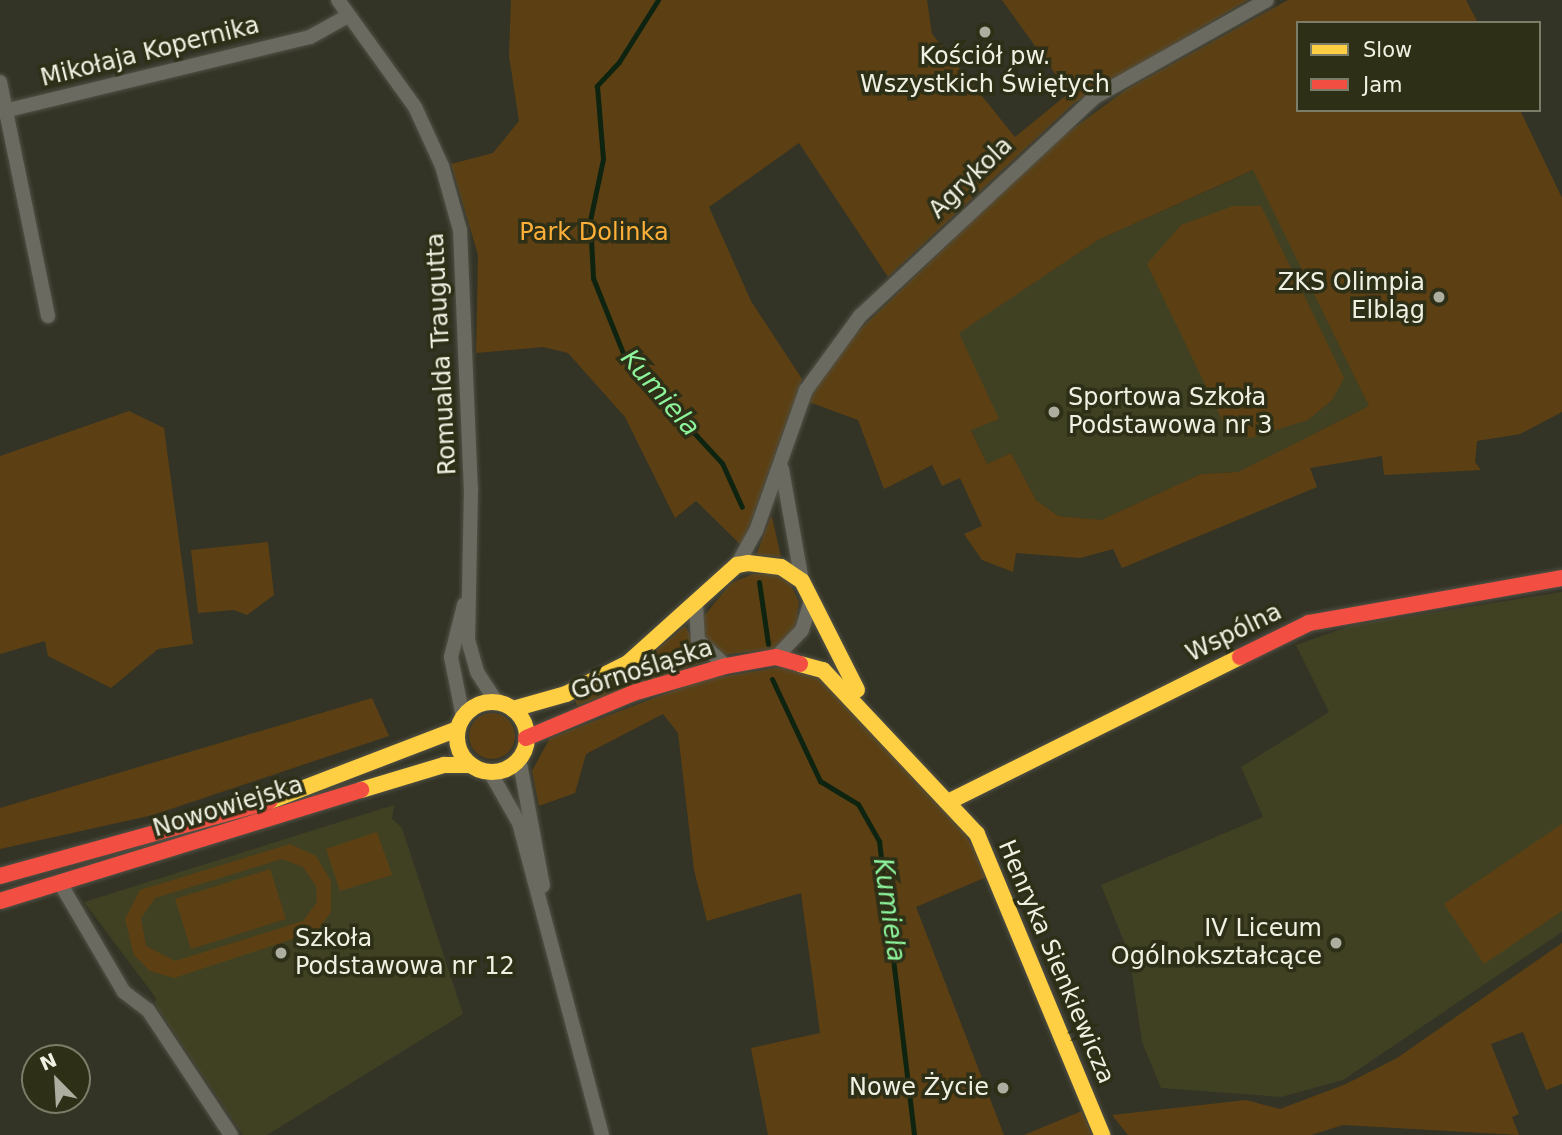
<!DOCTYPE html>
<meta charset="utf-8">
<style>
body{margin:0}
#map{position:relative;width:1562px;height:1135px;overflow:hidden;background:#333326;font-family:"DejaVu Sans",sans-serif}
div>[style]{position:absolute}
.built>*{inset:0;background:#404123}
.green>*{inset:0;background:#5c4013}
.round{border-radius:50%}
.stream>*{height:5px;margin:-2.5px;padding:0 2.5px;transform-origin:2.5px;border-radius:2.5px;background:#0e2410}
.roads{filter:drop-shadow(0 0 2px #515146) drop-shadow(0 0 2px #515146)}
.street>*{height:14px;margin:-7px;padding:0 7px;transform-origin:7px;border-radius:7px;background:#6a6a61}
.slow>*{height:16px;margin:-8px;padding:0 8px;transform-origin:8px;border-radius:8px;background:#ffcf43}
.slow>.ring{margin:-8px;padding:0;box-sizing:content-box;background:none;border:16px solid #ffcf43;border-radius:50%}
.jam>*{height:16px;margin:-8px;padding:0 8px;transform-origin:8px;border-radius:8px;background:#f24e42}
.dots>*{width:19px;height:19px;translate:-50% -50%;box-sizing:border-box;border:4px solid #2e2f17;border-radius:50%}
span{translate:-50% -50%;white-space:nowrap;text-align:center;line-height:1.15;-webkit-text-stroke:7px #2e2f17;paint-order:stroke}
.street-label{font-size:24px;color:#f0f1e2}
.poi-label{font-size:24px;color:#f0f1e2}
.right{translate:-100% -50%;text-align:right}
.left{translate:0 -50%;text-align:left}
.park-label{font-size:24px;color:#fdaf39}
.water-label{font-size:26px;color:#8df39b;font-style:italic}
.legend{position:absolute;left:1296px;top:21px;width:245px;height:91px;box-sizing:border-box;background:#2e2f17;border:2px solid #7c7d68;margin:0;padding:9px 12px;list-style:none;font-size:21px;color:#f0f1e2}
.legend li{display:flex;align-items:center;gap:14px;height:35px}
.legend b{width:35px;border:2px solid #7c7d68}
.north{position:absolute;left:21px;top:1044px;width:70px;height:70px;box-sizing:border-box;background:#2e2f17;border:2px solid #7c7d68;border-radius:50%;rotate:336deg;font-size:19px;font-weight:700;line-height:28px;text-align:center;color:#f0f1e2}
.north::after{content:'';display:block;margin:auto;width:24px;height:32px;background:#aeaea0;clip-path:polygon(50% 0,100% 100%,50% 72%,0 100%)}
</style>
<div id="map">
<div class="built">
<div style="clip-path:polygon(1254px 170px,1369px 406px,1238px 472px,1201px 474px,1101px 520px,1058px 516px,1036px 500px,1011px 453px,987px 464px,971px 429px,998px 419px,958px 333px,1098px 240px)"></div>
<div style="clip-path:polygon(1562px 592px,1562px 932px,1343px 1080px,1281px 1097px,1161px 1088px,1142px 1042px,1129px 954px,1101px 885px,1263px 817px,1241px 767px,1329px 712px,1296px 645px,1353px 625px)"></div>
<div style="clip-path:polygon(394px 805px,392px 819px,402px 828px,463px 1014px,267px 1135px,243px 1135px,155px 1004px,156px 998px,84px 902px)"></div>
</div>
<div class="green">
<div style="clip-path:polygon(511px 0,927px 0,932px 34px,1015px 137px,1069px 93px,1002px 0,1248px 0,1074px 103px,888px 277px,799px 143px,709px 207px,751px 301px,802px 379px,742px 546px,696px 501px,675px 518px,625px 417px,568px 353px,543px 347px,476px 353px,478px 255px,451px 164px,493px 153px,519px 121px,509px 56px)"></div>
<div style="clip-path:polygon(evenodd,1288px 0,1466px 0,1478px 23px,1298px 23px,1298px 110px,1520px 110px,1562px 198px,1562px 412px,1520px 434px,1477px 441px,1475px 462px,1481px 470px,1384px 475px,1382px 456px,1310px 468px,1317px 487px,1122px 568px,1113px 549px,1080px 558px,1016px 553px,1013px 572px,982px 560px,964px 534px,982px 526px,960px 478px,942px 486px,932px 465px,884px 489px,858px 420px,809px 402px,821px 378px,846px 343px,1051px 145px,1127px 89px,1288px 0,1253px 170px,1369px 406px,1238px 472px,1201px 474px,1101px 520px,1058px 516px,1036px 500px,1011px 453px,987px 464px,971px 430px,999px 419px,959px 333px,1098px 240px,1253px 170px)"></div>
<div style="clip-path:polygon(1233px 206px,1261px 206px,1344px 378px,1332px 400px,1308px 420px,1250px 438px,1228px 432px,1147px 264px,1181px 225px)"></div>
<div style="clip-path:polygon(129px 411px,164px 428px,193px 644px,158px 649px,111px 688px,48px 656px,45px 641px,0 654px,0 456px)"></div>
<div style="clip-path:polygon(771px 516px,772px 517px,781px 557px,756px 555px)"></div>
<div style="clip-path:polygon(268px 542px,274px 595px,247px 615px,234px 610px,198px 613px,191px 550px)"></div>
<div style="clip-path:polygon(753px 574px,774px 574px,790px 583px,799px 602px,795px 630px,773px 649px,722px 655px,704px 639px,704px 616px,731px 583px)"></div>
<div style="clip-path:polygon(685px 626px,706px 661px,577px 706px,575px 699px,631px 671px)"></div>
<div style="clip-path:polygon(781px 667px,825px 680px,960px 826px,991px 875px,916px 907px,1004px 1135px,768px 1135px,751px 1048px,820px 1033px,801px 893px,707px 921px,694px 870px,678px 733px,663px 714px,586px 754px,575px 793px,539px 806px,532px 771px,550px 738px,701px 680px)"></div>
<div style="clip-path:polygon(372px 698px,389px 736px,153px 815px,0 849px,0 808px)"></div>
<div class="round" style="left:469px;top:713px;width:46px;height:46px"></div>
<div style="clip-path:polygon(1562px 824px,1562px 911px,1484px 964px,1444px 904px)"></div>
<div style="clip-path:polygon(377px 832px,392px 875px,340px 891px,326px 849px)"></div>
<div style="clip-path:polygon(evenodd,290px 844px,316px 856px,331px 881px,331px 912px,317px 931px,174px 978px,150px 971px,134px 955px,125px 919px,140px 890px,290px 844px,282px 859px,303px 867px,316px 886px,317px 902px,303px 921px,175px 961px,146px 946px,141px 918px,155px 898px,282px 859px)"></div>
<div style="clip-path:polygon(270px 869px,286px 919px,191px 949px,175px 899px)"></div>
<div style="clip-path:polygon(1562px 943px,1562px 1084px,1546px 1090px,1523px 1032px,1491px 1044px,1519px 1114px,1512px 1117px,1519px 1135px,1343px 1125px,1311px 1135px,1128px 1135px,1112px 1115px,1246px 1100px,1280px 1109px,1346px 1084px,1397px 1058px)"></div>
<div style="clip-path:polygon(1082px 1111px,1092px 1135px,1024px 1135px)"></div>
</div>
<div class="stream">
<div style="left:658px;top:0;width:73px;rotate:122.2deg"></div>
<div style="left:619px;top:62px;width:33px;rotate:133deg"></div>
<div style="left:597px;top:86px;width:73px;rotate:85.3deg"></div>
<div style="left:603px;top:159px;width:62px;rotate:102deg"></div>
<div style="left:590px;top:220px;width:58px;rotate:87deg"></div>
<div style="left:593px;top:278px;width:86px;rotate:68.2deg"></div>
<div style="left:625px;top:358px;width:143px;rotate:47.3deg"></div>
<div style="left:722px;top:463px;width:48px;rotate:65.6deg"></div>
<div style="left:759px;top:582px;width:63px;rotate:81.7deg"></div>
<div style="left:772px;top:679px;width:113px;rotate:64.8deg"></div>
<div style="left:820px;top:781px;width:44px;rotate:31.2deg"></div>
<div style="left:858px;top:804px;width:43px;rotate:60.4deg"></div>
<div style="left:879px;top:841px;width:296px;rotate:83.2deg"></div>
</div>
<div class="roads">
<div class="street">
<div style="left:338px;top:0;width:132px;rotate:54.3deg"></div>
<div style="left:415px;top:107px;width:65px;rotate:65.4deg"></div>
<div style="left:442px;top:166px;width:66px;rotate:74.3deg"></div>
<div style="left:460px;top:230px;width:258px;rotate:87.6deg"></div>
<div style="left:471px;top:488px;width:152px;rotate:91.1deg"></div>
<div style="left:468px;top:640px;width:33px;rotate:74deg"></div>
<div style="left:477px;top:672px;width:35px;rotate:57deg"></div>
<div style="left:0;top:82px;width:239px;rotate:78.4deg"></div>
<div style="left:0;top:112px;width:319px;rotate:-13.6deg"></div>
<div style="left:310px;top:37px;width:43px;rotate:-28.9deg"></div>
<div style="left:782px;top:469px;width:114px;rotate:79.9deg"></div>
<div style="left:737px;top:565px;width:39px;rotate:-61deg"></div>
<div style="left:756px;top:531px;width:150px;rotate:-70.5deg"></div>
<div style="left:806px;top:390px;width:92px;rotate:-53.9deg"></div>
<div style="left:860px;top:316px;width:321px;rotate:-43deg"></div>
<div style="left:1095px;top:97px;width:197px;rotate:-29.4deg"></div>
<div style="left:696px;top:604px;width:36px;rotate:87deg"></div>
<div style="left:698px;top:640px;width:38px;rotate:43deg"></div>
<div style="left:776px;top:657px;width:37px;rotate:-46deg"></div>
<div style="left:802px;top:630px;width:30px;rotate:-73deg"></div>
<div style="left:463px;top:717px;width:61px;rotate:-101.3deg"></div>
<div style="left:451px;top:657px;width:54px;rotate:-76deg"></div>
<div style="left:519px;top:758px;width:130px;rotate:79.4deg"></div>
<div style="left:490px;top:772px;width:59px;rotate:60.4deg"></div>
<div style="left:519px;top:823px;width:323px;rotate:75.1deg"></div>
<div style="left:60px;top:883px;width:126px;rotate:59.6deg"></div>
<div style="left:124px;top:992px;width:30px;rotate:37deg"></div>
<div style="left:148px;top:1010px;width:150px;rotate:56.4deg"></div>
</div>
<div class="slow">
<div style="left:800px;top:664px;width:24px;rotate:15deg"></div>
<div style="left:823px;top:670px;width:225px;rotate:46.8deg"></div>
<div style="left:977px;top:834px;width:326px;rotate:67.4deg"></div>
<div class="ring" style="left:457px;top:702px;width:54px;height:54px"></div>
<div style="left:513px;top:709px;width:55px;rotate:-15.8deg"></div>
<div style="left:566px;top:694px;width:69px;rotate:-26.6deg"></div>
<div style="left:628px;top:663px;width:147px;rotate:-42deg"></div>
<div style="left:737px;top:565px;width:11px;rotate:-10deg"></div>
<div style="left:748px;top:563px;width:33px;rotate:7deg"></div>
<div style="left:781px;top:567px;width:25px;rotate:34deg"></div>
<div style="left:802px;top:581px;width:122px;rotate:63.2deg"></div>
<div style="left:361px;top:790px;width:87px;rotate:-16.8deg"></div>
<div style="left:444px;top:765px;width:27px"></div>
<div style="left:270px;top:801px;width:201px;rotate:-21deg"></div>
<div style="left:950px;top:801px;width:324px;rotate:-26.4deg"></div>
</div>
<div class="jam">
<div style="left:1240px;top:657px;width:77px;rotate:-26.2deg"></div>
<div style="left:1309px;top:623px;width:257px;rotate:-10.1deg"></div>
<div style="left:526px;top:738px;width:116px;rotate:-22.8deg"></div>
<div style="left:633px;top:693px;width:97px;rotate:-16.2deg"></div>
<div style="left:726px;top:666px;width:51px;rotate:-10.2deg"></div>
<div style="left:776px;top:657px;width:25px;rotate:16deg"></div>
<div style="left:0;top:876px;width:280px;rotate:-15.5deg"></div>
<div style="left:0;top:901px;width:378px;rotate:-17.1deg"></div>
</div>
</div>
<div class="dots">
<div style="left:985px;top:32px;background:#aeaea0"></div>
<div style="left:1439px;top:297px;background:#aeaea0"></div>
<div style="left:1054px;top:412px;background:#aeaea0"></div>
<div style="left:1336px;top:943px;background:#aeaea0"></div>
<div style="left:281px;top:953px;background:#aeaea0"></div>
<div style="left:1003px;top:1088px;background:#aeaea0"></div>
</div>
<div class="street-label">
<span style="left:150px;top:52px;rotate:-14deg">Mikołaja Kopernika</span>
<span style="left:971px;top:178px;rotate:-44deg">Agrykola</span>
<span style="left:442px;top:354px;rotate:-93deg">Romualda Traugutta</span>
<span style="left:1234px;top:633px;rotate:-26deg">Wspólna</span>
<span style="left:642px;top:670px;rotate:-18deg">Górnośląska</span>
<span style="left:228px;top:807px;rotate:-17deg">Nowowiejska</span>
<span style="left:1056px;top:962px;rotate:67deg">Henryka Sienkiewicza</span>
</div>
<div class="poi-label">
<span style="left:985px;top:71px">Kościół pw.<br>Wszystkich Świętych</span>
<span class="right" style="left:1425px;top:297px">ZKS Olimpia<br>Elbląg</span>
<span class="left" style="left:1068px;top:412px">Sportowa Szkoła<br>Podstawowa nr 3</span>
<span class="right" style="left:1322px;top:943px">IV Liceum<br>Ogólnokształcące</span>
<span class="left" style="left:295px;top:953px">Szkoła<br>Podstawowa nr 12</span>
<span class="right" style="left:989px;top:1088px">Nowe Życie</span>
</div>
<div class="park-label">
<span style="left:594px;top:233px">Park Dolinka</span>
</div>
<div class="water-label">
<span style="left:660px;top:393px;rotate:49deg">Kumiela</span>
<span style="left:889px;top:910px;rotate:82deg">Kumiela</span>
</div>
<ul class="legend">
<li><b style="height:9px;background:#ffcf43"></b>Slow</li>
<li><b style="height:9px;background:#f24e42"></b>Jam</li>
</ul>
<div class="north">N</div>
</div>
